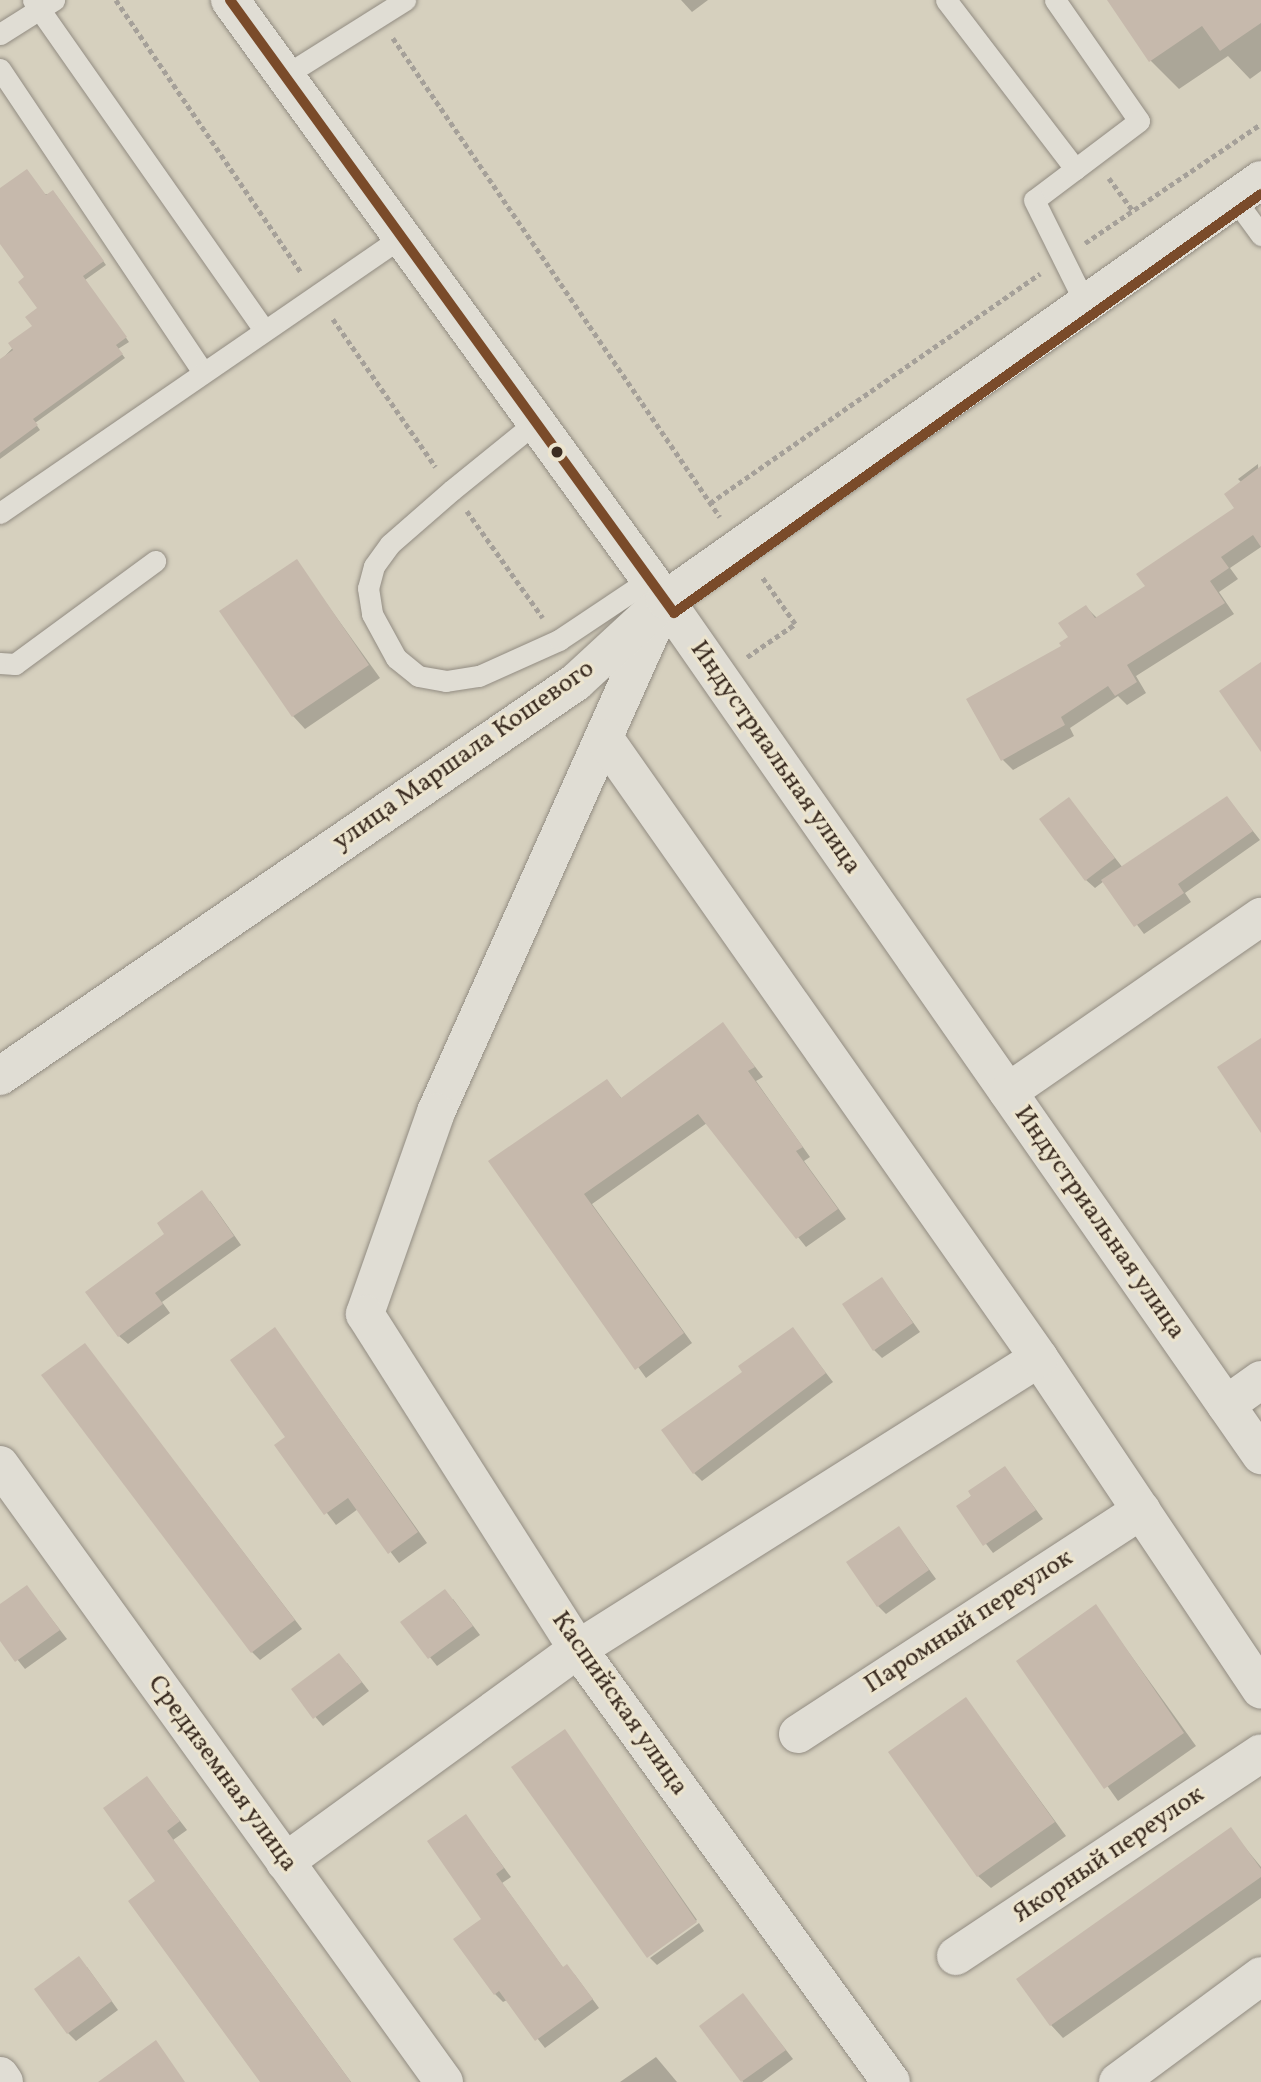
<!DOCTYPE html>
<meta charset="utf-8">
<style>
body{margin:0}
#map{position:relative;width:1261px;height:2082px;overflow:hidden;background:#d6d0be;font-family:Vollkorn,serif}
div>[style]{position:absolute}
.shadow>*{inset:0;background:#0003}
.building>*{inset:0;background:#c6b9ac}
.path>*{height:4.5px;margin-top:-2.25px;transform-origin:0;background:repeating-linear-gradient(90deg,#a5a099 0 5px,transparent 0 8.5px)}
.roads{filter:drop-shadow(0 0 2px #928c82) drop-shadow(0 0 2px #928c82)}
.service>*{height:21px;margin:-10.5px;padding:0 10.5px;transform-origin:10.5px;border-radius:10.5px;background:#e0ddd4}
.minor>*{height:38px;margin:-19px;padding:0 19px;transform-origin:19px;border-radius:19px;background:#e0ddd4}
.tertiary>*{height:38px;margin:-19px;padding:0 19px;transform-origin:19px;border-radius:19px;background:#e0ddd4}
.bus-1>*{height:10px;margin:-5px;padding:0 5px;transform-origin:5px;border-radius:5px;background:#7a4b2a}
.dots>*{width:19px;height:19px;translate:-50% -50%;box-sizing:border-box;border:4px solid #ece4ce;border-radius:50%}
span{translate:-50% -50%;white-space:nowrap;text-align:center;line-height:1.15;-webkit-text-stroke:6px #ece4ce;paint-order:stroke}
.street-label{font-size:26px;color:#3b2c21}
</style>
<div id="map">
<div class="shadow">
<div style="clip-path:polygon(681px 0,708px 0,692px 12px)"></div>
<div style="clip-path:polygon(1109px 0,1261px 0,1261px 71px,1250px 79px,1228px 56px,1179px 89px,1151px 61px)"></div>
<div style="clip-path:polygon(0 190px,56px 195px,106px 265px,85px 280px,129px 342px,118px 349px,125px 358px,35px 423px,40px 430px,0 459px,0 361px,34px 326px,40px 308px,27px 278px,0 241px)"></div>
<div style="clip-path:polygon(1258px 464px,1261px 547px,1230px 568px,1238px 579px,1219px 592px,1234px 614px,1136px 676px,1146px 693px,1127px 705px,1118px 696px,1070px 728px,1074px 736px,1013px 770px,1002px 759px,1086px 607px,1097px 618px,1147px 587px,1236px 509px,1242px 483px,1238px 479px)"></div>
<div style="clip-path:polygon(296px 561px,380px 678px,305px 729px,293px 716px)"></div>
<div style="clip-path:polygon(1227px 798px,1260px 840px,1185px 893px,1191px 902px,1144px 934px,1104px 881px,1095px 888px,1086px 880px,1069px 799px,1123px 868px)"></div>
<div style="clip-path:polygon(722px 1024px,763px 1077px,756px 1081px,810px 1157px,804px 1161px,846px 1219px,806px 1247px,707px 1123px,592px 1204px,692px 1343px,646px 1378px,491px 1161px,607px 1081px,623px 1100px)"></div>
<div style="clip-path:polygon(210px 1201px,241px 1245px,162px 1302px,170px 1313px,128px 1344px,119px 1336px)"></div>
<div style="clip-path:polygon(882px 1279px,920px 1332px,882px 1358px,874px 1350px)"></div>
<div style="clip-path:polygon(275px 1329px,427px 1543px,399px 1563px,358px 1509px,336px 1525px,276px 1445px,288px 1438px)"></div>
<div style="clip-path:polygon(793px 1330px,833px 1382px,702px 1481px,694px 1473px,745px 1372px)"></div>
<div style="clip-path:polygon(85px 1345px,302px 1629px,260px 1660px,252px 1652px)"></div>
<div style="clip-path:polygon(1005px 1468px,1043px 1519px,993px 1553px,958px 1507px)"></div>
<div style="clip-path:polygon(899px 1528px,936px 1579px,886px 1614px,878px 1606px)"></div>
<div style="clip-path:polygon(27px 1587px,67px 1639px,25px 1669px,0 1638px,0 1607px)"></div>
<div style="clip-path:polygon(453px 1599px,480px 1635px,437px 1666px,402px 1622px)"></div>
<div style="clip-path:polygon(1096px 1607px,1196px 1746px,1118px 1801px,1019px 1661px)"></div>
<div style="clip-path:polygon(347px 1663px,369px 1691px,323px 1726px,293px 1690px)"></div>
<div style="clip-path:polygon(966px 1699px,1066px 1836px,991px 1888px,978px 1876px)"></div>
<div style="clip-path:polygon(565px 1731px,697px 1920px,648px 1955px)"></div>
<div style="clip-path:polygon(147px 1778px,187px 1830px,173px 1840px,351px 2082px,262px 2082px,157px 1882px)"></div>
<div style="clip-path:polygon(466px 1816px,511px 1877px,502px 1883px,564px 1969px,575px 1975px,599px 2008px,545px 2048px,507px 2000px,503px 2002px,495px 1994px,456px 1940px,484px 1920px)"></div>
<div style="clip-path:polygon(1230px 1829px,1261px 1867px,1261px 1898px,1063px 2038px,1051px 2025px)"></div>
<div style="clip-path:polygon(699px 1923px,704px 1931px,657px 1965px,650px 1958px)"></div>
<div style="clip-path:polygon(87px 1967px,118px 2010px,76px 2041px,68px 2033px)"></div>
<div style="clip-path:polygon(743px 1995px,793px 2059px,762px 2082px,743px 2082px,702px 2027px)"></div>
<div style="clip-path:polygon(656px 2057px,677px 2082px,620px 2082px)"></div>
</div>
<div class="building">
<div style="clip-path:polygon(1107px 0,1261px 0,1261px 23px,1220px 51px,1202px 26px,1149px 62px)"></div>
<div style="clip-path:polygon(27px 169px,46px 195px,53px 190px,104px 261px,83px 276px,127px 337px,116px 345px,123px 354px,33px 419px,38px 425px,0 453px,0 359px,13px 350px,8px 343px,32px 326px,25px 317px,37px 308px,18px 282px,24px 277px,0 244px,0 188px)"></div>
<div style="clip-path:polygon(1261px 466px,1261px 547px,1253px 535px,1221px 557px,1229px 568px,1210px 581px,1225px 603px,1127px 665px,1137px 682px,1115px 696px,1108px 686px,1061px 717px,1065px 725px,1001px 761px,966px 699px,1061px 646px,1059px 643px,1068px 637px,1058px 623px,1086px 605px,1095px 618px,1145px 586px,1136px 574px,1234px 508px,1224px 494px)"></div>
<div style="clip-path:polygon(297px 559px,369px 665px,292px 717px,219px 611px)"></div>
<div style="clip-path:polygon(1261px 662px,1261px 752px,1219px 691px)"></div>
<div style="clip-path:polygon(1227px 796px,1253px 831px,1178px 884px,1184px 893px,1134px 927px,1101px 880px)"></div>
<div style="clip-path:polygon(1069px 797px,1115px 858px,1085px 881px,1039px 819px)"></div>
<div style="clip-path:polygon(723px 1022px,755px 1067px,748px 1071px,803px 1147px,796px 1151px,838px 1209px,796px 1239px,698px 1114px,584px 1194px,684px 1333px,635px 1370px,488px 1161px,607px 1079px,621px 1098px)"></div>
<div style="clip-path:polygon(1261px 1038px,1261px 1133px,1217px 1067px)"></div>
<div style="clip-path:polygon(202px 1190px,234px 1236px,155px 1293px,163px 1304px,118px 1337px,85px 1292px,164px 1234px,157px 1223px)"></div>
<div style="clip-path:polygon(882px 1277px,913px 1323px,873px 1351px,842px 1304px)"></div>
<div style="clip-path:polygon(275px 1327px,418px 1532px,388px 1554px,348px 1498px,324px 1515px,274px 1445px,285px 1437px,230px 1360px)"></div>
<div style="clip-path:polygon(793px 1327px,826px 1373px,693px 1474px,661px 1430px,742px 1372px,738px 1366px)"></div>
<div style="clip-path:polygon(85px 1343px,295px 1620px,251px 1653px,41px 1375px)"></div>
<div style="clip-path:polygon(1005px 1466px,1036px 1510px,983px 1546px,956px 1506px,971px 1496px,968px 1491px)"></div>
<div style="clip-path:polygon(899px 1526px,929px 1570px,877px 1607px,846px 1562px)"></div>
<div style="clip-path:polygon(27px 1585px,60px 1630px,15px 1662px,0 1641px,0 1604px)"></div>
<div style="clip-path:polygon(445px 1589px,473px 1626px,428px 1659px,400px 1622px)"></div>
<div style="clip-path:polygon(1096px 1604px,1184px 1733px,1104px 1789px,1016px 1661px)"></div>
<div style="clip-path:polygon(339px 1653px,362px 1682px,313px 1719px,291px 1689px)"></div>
<div style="clip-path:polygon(966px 1697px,1055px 1822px,977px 1877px,888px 1752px)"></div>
<div style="clip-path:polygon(565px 1729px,697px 1922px,647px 1958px,511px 1767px)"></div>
<div style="clip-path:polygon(147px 1776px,180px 1821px,167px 1831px,351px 2082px,260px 2082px,128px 1901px,155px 1881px,103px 1808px)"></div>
<div style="clip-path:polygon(466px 1814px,504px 1868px,496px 1874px,563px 1967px,567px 1964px,593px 1999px,535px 2041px,499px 1991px,494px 1995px,453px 1939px,481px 1919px,427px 1841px)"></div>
<div style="clip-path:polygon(1231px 1827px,1261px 1869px,1261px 1877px,1050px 2026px,1016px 1979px)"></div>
<div style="clip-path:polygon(79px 1956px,112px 2001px,67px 2034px,34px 1989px)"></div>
<div style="clip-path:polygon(743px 1993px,786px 2050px,741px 2082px,699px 2026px)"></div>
<div style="clip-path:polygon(156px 2040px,185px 2082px,98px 2082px)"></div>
</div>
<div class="path">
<div style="left:116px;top:0;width:331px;rotate:55.8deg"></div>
<div style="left:393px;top:38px;width:580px;rotate:55.68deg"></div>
<div style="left:1109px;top:178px;width:42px;rotate:53.7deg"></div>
<div style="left:1085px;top:243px;width:212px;rotate:-34.1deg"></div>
<div style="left:333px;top:319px;width:180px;rotate:55.2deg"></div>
<div style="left:710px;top:503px;width:402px;rotate:-34.8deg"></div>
<div style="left:467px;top:511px;width:131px;rotate:54.6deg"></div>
<div style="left:747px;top:657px;width:58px;rotate:-34.5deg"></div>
<div style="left:795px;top:624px;width:59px;rotate:-125.3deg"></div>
</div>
<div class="roads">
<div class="service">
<div style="left:33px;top:0;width:403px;rotate:55deg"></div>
<div style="left:946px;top:0;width:213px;rotate:52.6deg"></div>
<div style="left:1055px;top:0;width:147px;rotate:55.2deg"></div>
<div style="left:1139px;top:121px;width:131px;rotate:143deg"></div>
<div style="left:1034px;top:200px;width:124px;rotate:63.6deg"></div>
<div style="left:0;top:34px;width:64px;rotate:-32.2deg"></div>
<div style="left:0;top:69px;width:363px;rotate:56.2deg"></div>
<div style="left:284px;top:76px;width:143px;rotate:-32.1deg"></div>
<div style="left:1234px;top:198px;width:46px;rotate:53.9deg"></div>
<div style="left:536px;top:422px;width:108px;rotate:141deg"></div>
<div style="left:452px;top:490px;width:82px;rotate:138.9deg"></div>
<div style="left:390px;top:544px;width:27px;rotate:126deg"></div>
<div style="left:374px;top:566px;width:23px;rotate:105deg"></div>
<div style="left:368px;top:588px;width:26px;rotate:81deg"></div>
<div style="left:372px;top:614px;width:50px;rotate:61.4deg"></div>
<div style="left:396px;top:658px;width:28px;rotate:39deg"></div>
<div style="left:418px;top:676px;width:28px;rotate:10deg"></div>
<div style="left:446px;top:681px;width:33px;rotate:-9deg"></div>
<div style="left:479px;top:676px;width:88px;rotate:-24.2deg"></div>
<div style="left:559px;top:640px;width:110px;rotate:-33.8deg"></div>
<div style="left:0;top:513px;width:488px;rotate:-34.5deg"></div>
<div style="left:0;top:663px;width:15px;rotate:4deg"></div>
<div style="left:15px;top:664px;width:174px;rotate:-36.3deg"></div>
</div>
<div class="minor">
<div style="left:230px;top:0;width:750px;rotate:54.06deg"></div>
<div style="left:670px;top:607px;width:1034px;rotate:55.13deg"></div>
<div style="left:665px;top:600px;width:561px;rotate:114.1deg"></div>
<div style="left:436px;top:1112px;width:214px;rotate:109.4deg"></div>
<div style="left:365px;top:1314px;width:397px;rotate:57.6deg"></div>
<div style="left:578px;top:1649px;width:534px;rotate:54.14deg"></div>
<div style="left:0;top:1076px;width:698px;rotate:-34.37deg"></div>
<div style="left:576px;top:682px;width:105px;rotate:-42.7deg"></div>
<div style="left:1008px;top:1092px;width:308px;rotate:-34.7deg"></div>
<div style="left:1039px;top:1358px;width:399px;rotate:56.2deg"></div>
<div style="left:1226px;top:1405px;width:43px;rotate:-35.5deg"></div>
<div style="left:0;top:1465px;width:760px;rotate:54.26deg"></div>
<div style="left:798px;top:1734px;width:410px;rotate:-33.1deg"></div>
<div style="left:285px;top:1862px;width:362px;rotate:-36deg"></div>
<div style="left:578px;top:1649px;width:545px;rotate:-32.26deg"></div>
<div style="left:1039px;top:1358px;width:757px;rotate:-125.05deg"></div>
<div style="left:956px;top:1956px;width:366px;rotate:-33.6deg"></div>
<div style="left:0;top:2076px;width:7px;rotate:56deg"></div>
<div style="left:1118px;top:2082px;width:178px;rotate:-36.5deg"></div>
</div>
<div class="tertiary">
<div style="left:665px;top:600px;width:729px;rotate:-35.17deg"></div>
</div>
</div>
<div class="bus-1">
<div style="left:230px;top:0;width:757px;rotate:54.08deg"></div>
<div style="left:674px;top:613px;width:721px;rotate:-35.52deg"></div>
</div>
<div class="dots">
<div style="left:557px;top:452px;background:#3b2c21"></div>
</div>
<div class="street-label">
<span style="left:464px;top:756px;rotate:-35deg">улица Маршала Кошевого</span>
<span style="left:775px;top:758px;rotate:55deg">Индустриальная улица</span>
<span style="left:1099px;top:1223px;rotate:55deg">Индустриальная улица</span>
<span style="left:969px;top:1622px;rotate:-33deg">Паромный переулок</span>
<span style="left:619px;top:1704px;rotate:55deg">Каспийская улица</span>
<span style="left:222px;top:1774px;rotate:54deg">Средиземная улица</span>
<span style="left:1109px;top:1855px;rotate:-34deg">Якорный переулок</span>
</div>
</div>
